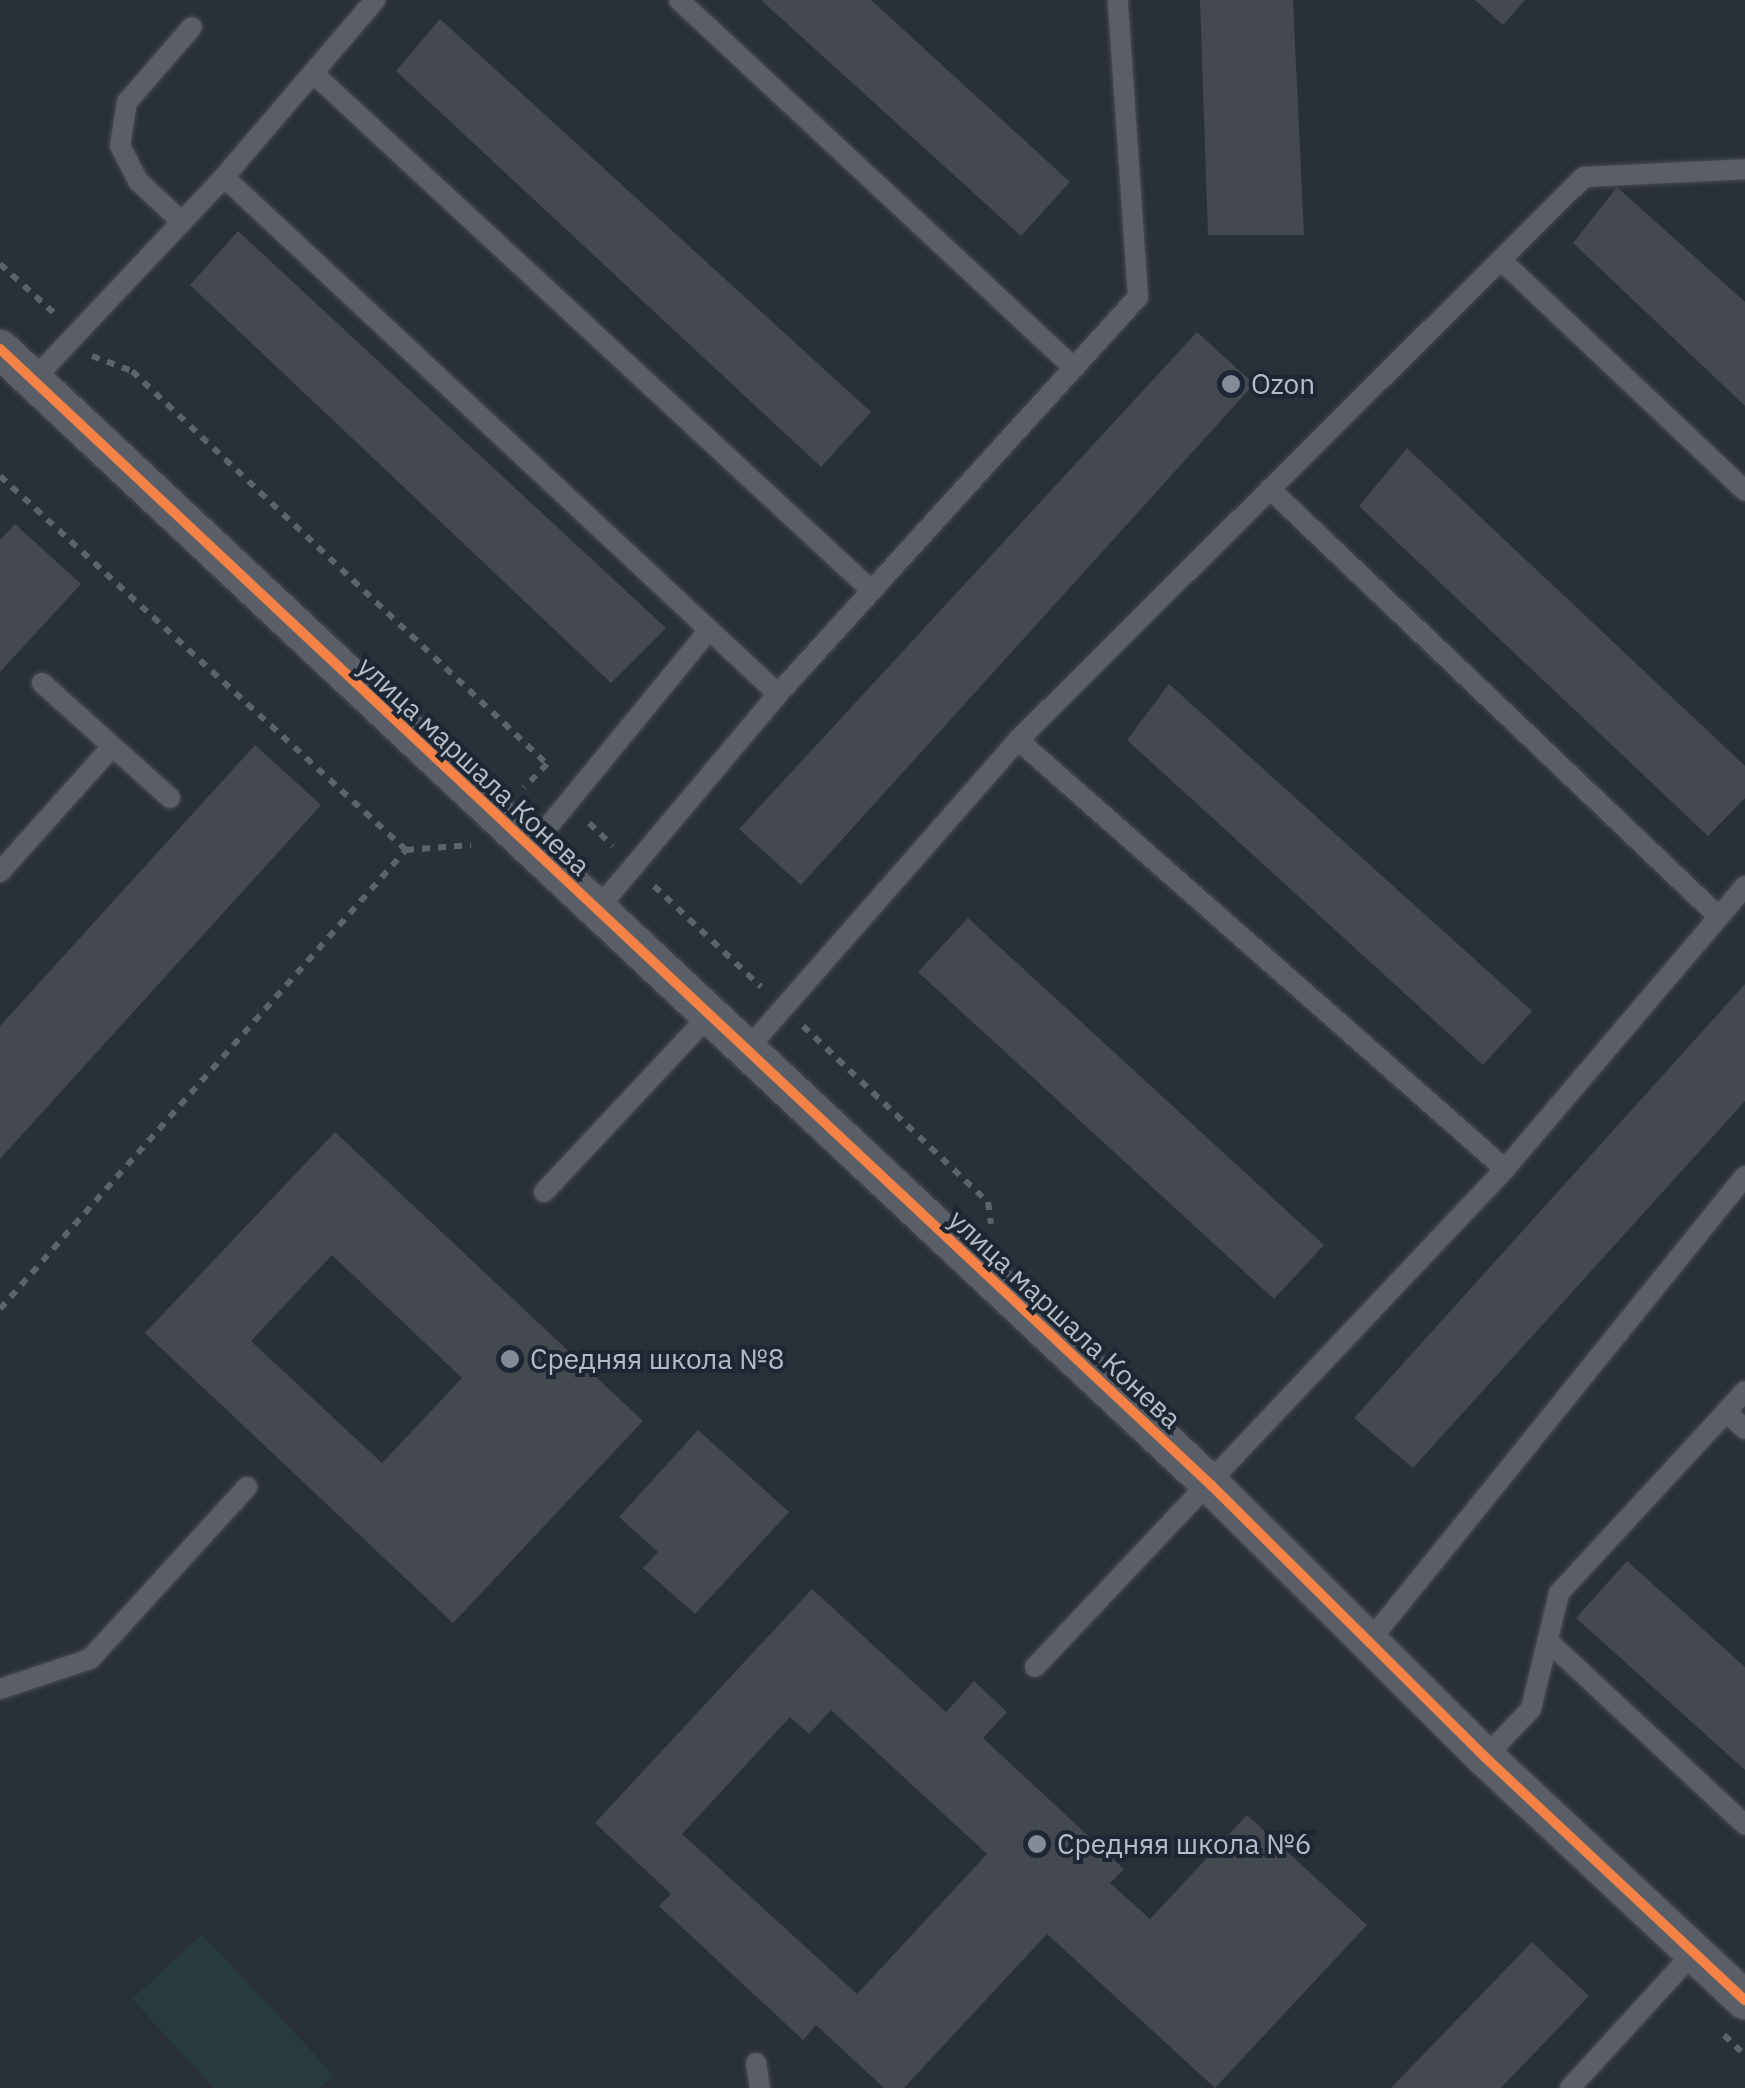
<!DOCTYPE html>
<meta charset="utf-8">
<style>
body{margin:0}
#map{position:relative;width:1745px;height:2088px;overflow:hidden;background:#2a3038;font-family:"IBM Plex Sans",sans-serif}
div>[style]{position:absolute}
.green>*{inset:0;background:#273a3e}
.building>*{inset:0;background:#444950}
.path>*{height:6px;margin-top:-3px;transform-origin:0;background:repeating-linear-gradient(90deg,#5d636a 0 8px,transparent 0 16px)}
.roads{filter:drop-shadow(0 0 2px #484c53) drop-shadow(0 0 2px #484c53)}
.service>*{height:20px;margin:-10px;padding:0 10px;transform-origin:10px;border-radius:10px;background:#5a5e66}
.minor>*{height:38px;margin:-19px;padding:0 19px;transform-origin:19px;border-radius:19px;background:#5a5e66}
.cycleway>*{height:10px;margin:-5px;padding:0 5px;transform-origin:5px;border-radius:5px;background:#f48246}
.dots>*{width:28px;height:28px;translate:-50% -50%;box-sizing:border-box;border:5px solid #1d2633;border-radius:50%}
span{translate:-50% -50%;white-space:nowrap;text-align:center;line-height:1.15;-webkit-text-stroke:8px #1d2633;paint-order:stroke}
.poi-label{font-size:28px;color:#b4bcc9}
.left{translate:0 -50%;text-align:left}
.street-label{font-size:28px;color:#b4bcc9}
</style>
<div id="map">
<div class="green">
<div style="clip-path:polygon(202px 1934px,334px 2075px,320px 2088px,214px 2088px,132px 1999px)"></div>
</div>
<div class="building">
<div style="clip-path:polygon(761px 0,871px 0,1070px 182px,1021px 236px)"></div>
<div style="clip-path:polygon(1200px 0,1293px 0,1304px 235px,1208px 235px)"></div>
<div style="clip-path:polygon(1475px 0,1525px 0,1503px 25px)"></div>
<div style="clip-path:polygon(440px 19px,871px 412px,821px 467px,396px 71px)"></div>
<div style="clip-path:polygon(1617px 187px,1745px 302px,1745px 406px,1573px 243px)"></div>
<div style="clip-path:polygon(238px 231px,666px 628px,611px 683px,190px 285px)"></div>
<div style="clip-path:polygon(1197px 332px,1254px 384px,801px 885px,739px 829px)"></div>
<div style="clip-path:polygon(1407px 448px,1745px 766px,1745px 798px,1708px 836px,1359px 506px)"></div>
<div style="clip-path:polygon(15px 524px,81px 584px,0 672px,0 540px)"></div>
<div style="clip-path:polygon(1169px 684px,1532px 1011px,1483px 1065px,1127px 740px)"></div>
<div style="clip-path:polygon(255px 745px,321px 805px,0 1159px,0 1026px)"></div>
<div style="clip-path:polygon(968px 918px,1324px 1245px,1274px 1299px,918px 972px)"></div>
<div style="clip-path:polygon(1745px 984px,1745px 1101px,1413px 1468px,1354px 1418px)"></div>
<div style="clip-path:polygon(evenodd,335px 1132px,643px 1421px,453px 1623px,145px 1333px,335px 1132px,332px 1255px,462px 1378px,382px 1463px,251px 1341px,332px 1255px)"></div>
<div style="clip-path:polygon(698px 1430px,789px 1512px,695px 1614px,643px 1568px,658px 1552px,619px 1517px)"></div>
<div style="clip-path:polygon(1627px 1561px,1745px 1667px,1745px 1770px,1576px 1618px)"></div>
<div style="clip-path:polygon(evenodd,812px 1589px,946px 1712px,974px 1681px,1007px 1712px,983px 1738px,1124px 1869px,1110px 1883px,1150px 1919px,1247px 1815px,1367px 1925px,1215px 2088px,1047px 1934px,904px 2088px,884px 2088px,816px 2025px,803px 2040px,659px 1906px,671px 1894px,595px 1823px,812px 1589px,831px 1710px,987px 1854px,857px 1994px,682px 1834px,790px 1717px,809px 1734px,831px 1710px)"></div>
<div style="clip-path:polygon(1532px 1942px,1589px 1996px,1501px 2088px,1391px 2088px)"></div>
</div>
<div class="path">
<div style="left:0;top:264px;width:73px;rotate:42.2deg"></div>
<div style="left:92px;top:356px;width:43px;rotate:20.6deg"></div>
<div style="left:132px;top:371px;width:572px;rotate:43.44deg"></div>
<div style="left:547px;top:764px;width:33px;rotate:134deg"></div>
<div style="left:0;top:476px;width:552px;rotate:42.65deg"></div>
<div style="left:406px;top:850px;width:65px;rotate:-4.4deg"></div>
<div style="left:589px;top:823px;width:33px;rotate:44deg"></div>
<div style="left:654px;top:886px;width:147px;rotate:43.3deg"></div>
<div style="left:803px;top:1026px;width:255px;rotate:43.6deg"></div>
<div style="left:988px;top:1202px;width:22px;rotate:82deg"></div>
<div style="left:0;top:1309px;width:613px;rotate:-48.51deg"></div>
<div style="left:1724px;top:2035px;width:29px;rotate:44deg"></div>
</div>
<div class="roads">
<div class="service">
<div style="left:679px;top:0;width:540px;rotate:42.97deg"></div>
<div style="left:313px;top:73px;width:762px;rotate:42.82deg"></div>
<div style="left:224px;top:177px;width:758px;rotate:43.02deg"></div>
<div style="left:182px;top:222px;width:60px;rotate:-137deg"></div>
<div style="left:138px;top:181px;width:39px;rotate:-117deg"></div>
<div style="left:120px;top:146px;width:45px;rotate:-81deg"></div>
<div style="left:127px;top:102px;width:99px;rotate:-49.1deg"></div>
<div style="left:1501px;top:260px;width:336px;rotate:43.4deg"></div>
<div style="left:32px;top:381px;width:280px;rotate:-46.7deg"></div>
<div style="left:224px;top:177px;width:233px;rotate:-49.5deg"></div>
<div style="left:1270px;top:489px;width:620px;rotate:43.63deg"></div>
<div style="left:42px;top:683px;width:172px;rotate:41.9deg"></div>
<div style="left:1018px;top:740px;width:649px;rotate:41.38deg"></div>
<div style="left:529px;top:850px;width:284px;rotate:-50.7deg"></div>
<div style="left:0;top:872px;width:166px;rotate:-48.2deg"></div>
<div style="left:596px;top:911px;width:283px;rotate:-50deg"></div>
<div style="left:778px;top:694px;width:536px;rotate:-47.8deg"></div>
<div style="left:1138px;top:297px;width:298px;rotate:-93.9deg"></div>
<div style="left:744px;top:1053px;width:416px;rotate:-48.8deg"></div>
<div style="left:1018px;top:740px;width:798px;rotate:-44.85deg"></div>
<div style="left:1584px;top:177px;width:161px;rotate:-2.8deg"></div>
<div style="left:544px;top:1192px;width:238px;rotate:-46.9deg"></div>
<div style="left:1726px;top:1412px;width:28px;rotate:-48deg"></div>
<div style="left:1549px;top:1642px;width:268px;rotate:43deg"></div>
<div style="left:1368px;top:1643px;width:600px;rotate:-51.09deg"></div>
<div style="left:1035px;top:1667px;width:685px;rotate:-46.66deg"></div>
<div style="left:1505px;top:1169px;width:371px;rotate:-49.7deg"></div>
<div style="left:0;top:1689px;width:95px;rotate:-18.4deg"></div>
<div style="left:90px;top:1659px;width:233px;rotate:-47.6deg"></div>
<div style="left:1485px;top:1757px;width:66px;rotate:-46.2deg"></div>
<div style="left:1531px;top:1709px;width:119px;rotate:-76.4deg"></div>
<div style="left:1559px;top:1593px;width:246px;rotate:-47.3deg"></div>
<div style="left:1726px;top:1412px;width:25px;rotate:42deg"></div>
<div style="left:756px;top:2063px;width:25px;rotate:81deg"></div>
<div style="left:1570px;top:2088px;width:184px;rotate:-47.6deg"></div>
</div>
<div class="minor">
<div style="left:0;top:349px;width:1662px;rotate:43.17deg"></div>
<div style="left:1212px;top:1486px;width:385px;rotate:44.8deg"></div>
<div style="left:1485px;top:1757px;width:356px;rotate:43.1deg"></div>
</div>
</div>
<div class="cycleway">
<div style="left:0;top:349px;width:1662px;rotate:43.17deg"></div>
<div style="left:1212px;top:1486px;width:385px;rotate:44.8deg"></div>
<div style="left:1485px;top:1757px;width:356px;rotate:43.1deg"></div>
</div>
<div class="dots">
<div style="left:1231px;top:384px;background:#848b96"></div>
<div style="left:510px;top:1359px;background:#848b96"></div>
<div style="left:1037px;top:1844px;background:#848b96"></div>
</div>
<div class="poi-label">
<span class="left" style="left:1251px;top:384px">Ozon</span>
<span class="left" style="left:530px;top:1359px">Средняя школа №8</span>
<span class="left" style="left:1057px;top:1844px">Средняя школа №6</span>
</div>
<div class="street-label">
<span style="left:474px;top:766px;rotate:43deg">улица маршала Конева</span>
<span style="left:1065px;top:1319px;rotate:43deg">улица маршала Конева</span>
</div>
</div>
